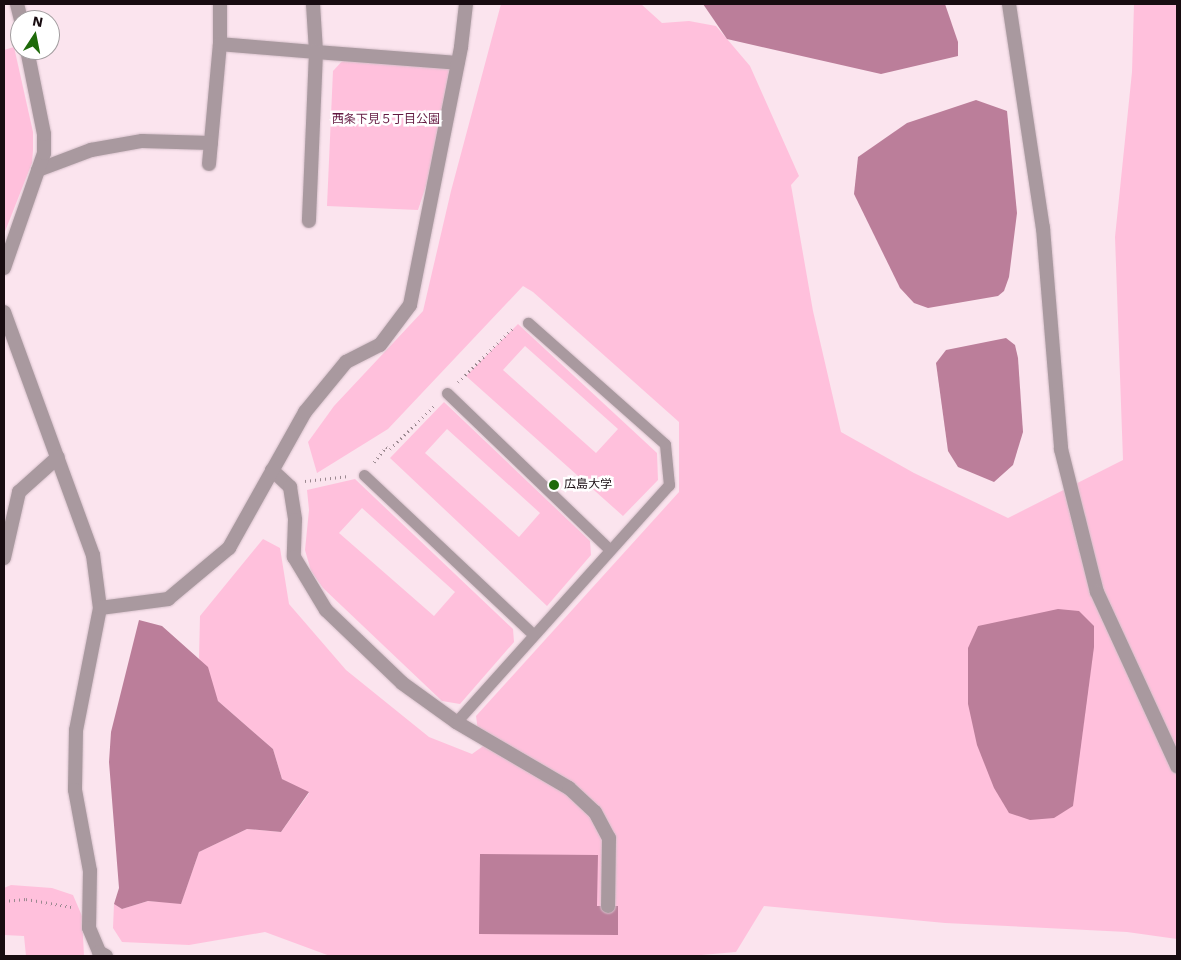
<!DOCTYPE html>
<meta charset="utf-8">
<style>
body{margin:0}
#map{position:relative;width:1181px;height:960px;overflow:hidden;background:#fbe4ee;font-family:"Work Sans","Noto Sans JP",sans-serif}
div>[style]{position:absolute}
.green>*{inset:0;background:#ffc0dc}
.water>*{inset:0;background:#bb7e9a}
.path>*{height:3px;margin-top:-1.5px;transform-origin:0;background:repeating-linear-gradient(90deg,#9b8990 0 1px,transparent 0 5px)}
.roads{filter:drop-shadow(0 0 1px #d7c1cb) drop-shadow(0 0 1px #d7c1cb)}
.service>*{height:11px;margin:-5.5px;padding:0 5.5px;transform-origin:5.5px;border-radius:5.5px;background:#a9999f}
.minor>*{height:14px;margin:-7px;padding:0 7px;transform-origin:7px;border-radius:7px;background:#a9999f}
.tertiary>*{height:14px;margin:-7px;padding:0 7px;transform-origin:7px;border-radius:7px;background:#a9999f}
.dots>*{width:14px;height:14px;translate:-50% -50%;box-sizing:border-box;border:2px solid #fff;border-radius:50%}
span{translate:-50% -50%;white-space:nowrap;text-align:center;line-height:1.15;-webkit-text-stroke:5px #fff;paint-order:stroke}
.park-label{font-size:12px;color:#631a42}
.poi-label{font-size:12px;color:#180c11}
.left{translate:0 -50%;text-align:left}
.frame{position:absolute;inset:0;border:5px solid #180c11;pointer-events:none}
.north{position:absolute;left:10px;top:10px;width:50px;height:50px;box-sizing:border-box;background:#fff;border:1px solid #a39ea0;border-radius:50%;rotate:11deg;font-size:14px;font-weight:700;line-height:20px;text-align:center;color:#180c11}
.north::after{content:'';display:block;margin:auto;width:18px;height:22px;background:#1e6a0a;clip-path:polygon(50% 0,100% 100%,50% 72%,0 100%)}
</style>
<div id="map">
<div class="green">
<div style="clip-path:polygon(evenodd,501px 4px,641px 4px,662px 23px,689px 21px,716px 26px,750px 66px,799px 176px,791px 185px,813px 311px,841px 432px,914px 473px,1008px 518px,1123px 460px,1115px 237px,1132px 72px,1134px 4px,1177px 4px,1177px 939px,1127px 932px,945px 923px,764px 906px,736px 952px,690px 956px,330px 956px,265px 932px,189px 945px,122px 942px,113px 928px,114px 904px,122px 909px,148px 901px,181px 903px,199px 852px,247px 829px,281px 832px,309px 793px,282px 779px,273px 749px,218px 701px,199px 658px,200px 616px,263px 539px,280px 548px,289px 604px,346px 670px,429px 737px,472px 754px,496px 737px,478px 731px,476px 716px,679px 492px,679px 422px,533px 292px,523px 286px,388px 429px,317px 473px,308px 442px,334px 406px,423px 311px,451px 191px,501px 4px,597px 855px,597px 906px,618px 907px,479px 934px,597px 855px)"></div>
<div style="clip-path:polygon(14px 47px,33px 132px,33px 150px,32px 163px,4px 234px,4px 50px)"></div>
<div style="clip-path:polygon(345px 58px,454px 69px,431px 171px,418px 210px,327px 206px,333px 71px)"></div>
<div style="clip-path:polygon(evenodd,518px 324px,657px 453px,658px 480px,623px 516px,466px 376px,518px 324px,525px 346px,618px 429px,596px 453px,503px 370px,525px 346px)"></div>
<div style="clip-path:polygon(evenodd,444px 402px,590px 541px,591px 555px,547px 606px,390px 458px,444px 402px,447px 429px,540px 513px,519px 537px,425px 453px,447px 429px)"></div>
<div style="clip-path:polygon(evenodd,355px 479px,513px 629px,514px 642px,460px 704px,442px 701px,323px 588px,311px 571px,305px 550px,309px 510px,307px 490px,355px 479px,362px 508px,455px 592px,434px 616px,339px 533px,362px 508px)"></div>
<div style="clip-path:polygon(11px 885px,52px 888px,73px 895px,82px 916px,84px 956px,26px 956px,24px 936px,4px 935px,4px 888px)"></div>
</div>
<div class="water">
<div style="clip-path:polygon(703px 4px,945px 4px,958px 42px,958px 56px,881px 74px,727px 39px)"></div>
<div style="clip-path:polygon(976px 100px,1007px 111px,1017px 213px,1009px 277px,1004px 291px,998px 296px,928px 308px,914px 303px,900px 288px,854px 194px,858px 157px,907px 123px)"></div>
<div style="clip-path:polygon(1006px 338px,1015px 345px,1018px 358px,1023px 432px,1013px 465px,994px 482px,958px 467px,948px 451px,936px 363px,946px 350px)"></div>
<div style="clip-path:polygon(1058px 609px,1079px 611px,1094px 626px,1094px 647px,1073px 806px,1054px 818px,1030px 820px,1009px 813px,994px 788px,977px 745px,968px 704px,968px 648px,978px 626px)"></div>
<div style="clip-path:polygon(139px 620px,162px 626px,208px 667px,218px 701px,273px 749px,282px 779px,309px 792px,281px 832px,247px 829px,199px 852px,181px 904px,148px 901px,122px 909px,114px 904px,119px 888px,109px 762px,111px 732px)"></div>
<div style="clip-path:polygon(480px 854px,598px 855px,597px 906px,618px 906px,618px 935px,479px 934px)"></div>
</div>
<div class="path">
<div style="left:458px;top:382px;width:78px;rotate:-44.5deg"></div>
<div style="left:374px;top:462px;width:19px;rotate:-51deg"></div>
<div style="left:386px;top:447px;width:4px;rotate:27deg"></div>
<div style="left:390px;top:449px;width:64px;rotate:-44.4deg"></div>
<div style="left:305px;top:481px;width:44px;rotate:-6.5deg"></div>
<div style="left:4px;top:901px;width:22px;rotate:-5deg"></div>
<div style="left:26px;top:899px;width:47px;rotate:9.9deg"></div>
</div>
<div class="roads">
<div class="service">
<div style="left:447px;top:393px;width:226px;rotate:43.9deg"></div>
<div style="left:364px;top:475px;width:233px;rotate:43.3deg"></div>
<div style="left:456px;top:722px;width:319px;rotate:-48.1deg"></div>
<div style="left:669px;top:485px;width:41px;rotate:-95.6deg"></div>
<div style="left:665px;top:444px;width:183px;rotate:-138.5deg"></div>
</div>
<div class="minor">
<div style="left:17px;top:4px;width:16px;rotate:76deg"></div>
<div style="left:313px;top:4px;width:48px;rotate:86.4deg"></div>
<div style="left:316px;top:52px;width:142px;rotate:4.4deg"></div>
<div style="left:220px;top:44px;width:40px;rotate:-90deg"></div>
<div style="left:209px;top:164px;width:121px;rotate:-84.8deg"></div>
<div style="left:220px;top:44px;width:96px;rotate:4.8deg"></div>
<div style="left:316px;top:52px;width:169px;rotate:92.4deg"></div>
<div style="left:38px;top:170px;width:57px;rotate:-20.7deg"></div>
<div style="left:91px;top:150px;width:52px;rotate:-10deg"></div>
<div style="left:142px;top:141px;width:69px;rotate:1.7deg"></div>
<div style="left:4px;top:268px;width:122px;rotate:-70.8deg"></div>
<div style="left:44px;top:153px;width:19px;rotate:-90deg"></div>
<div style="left:44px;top:134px;width:86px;rotate:-101.4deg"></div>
<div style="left:4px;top:312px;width:259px;rotate:69.9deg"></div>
<div style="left:93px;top:555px;width:53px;rotate:82.5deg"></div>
<div style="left:100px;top:608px;width:124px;rotate:101.1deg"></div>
<div style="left:76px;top:730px;width:60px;rotate:91deg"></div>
<div style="left:75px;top:790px;width:82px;rotate:79.5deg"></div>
<div style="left:90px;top:871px;width:57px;rotate:91deg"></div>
<div style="left:89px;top:928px;width:26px;rotate:67deg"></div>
<div style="left:99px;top:952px;width:8px;rotate:30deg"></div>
<div style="left:272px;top:470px;width:25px;rotate:43deg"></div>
<div style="left:290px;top:487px;width:33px;rotate:81deg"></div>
<div style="left:295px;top:520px;width:37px;rotate:92deg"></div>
<div style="left:294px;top:557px;width:62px;rotate:58.9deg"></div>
<div style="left:326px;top:610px;width:105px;rotate:43.8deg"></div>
<div style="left:402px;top:683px;width:67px;rotate:35.8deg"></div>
<div style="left:456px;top:722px;width:131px;rotate:30.3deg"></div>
<div style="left:569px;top:788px;width:35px;rotate:43deg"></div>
<div style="left:595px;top:812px;width:30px;rotate:62deg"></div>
<div style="left:609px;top:838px;width:68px;rotate:90.8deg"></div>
<div style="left:4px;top:558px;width:68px;rotate:-77.2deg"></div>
<div style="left:19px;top:492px;width:52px;rotate:-41.9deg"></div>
<div style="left:100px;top:608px;width:69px;rotate:-7.5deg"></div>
<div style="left:168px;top:599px;width:80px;rotate:-39.9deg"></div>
<div style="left:229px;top:548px;width:156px;rotate:-60.8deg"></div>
<div style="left:305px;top:412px;width:65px;rotate:-50.6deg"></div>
<div style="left:346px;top:362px;width:38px;rotate:-27deg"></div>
<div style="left:380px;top:345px;width:50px;rotate:-53.1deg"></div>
<div style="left:410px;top:305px;width:263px;rotate:-78.8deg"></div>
<div style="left:461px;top:47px;width:43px;rotate:-83.4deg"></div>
</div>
<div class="tertiary">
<div style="left:1009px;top:4px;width:227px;rotate:81.4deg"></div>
<div style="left:1043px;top:228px;width:222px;rotate:85.3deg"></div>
<div style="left:1061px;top:449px;width:147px;rotate:75.9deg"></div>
<div style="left:1097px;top:592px;width:192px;rotate:65.3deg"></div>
</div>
</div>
<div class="dots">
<div style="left:554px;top:485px;background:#1e6a0a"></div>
</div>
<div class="park-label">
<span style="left:386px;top:120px">西条下見５丁目公園</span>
</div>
<div class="poi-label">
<span class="left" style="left:564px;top:485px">広島大学</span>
</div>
<div class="frame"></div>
<div class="north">N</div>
</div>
